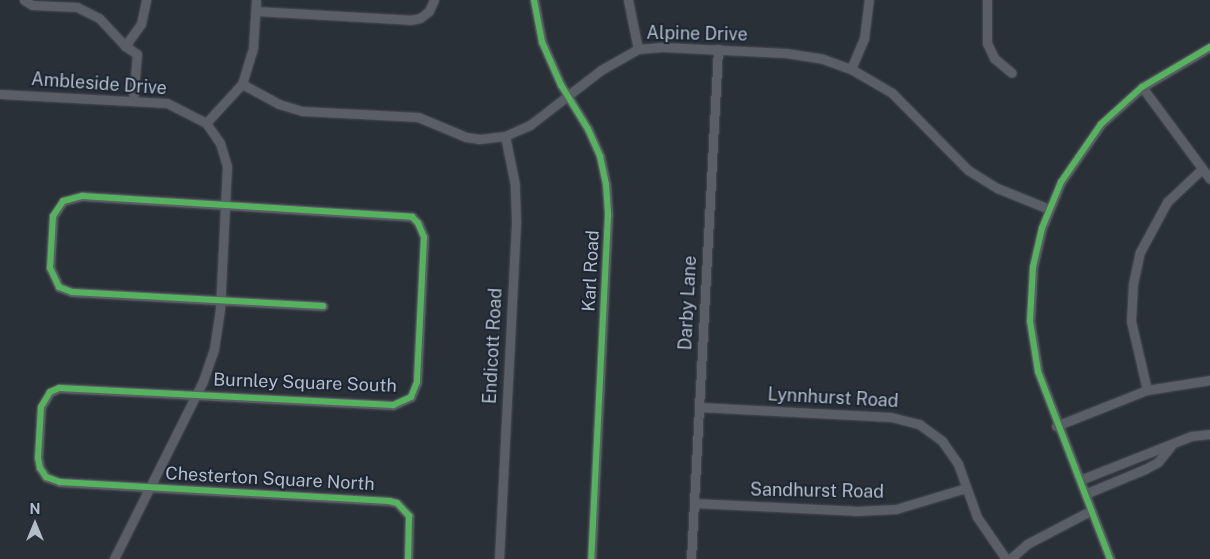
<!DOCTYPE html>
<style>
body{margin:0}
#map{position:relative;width:1210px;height:559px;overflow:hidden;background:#2a3038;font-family:"Public Sans",sans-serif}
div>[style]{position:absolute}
.roads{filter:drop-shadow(0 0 1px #484c53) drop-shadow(0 0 1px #484c53)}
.minor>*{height:9px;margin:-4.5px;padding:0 4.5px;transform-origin:4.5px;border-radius:4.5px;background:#5a5e66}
.cycleway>*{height:6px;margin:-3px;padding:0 3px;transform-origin:3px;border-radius:3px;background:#56b35d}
span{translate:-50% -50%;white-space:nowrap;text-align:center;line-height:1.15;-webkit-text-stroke:4px #1d2633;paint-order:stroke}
.street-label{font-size:18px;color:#b4bcc9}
.north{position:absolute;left:10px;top:499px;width:50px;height:50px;-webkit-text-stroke:4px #1d2633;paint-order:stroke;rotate:0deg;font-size:14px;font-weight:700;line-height:20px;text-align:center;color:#b4bcc9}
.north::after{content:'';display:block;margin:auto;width:18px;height:22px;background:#b4bcc9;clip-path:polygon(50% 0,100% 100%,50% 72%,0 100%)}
</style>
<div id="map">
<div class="roads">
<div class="minor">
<div style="left:24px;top:0;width:9px;rotate:32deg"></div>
<div style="left:32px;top:5px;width:45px;rotate:2.5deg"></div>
<div style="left:77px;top:7px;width:25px;rotate:27deg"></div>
<div style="left:99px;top:18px;width:38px;rotate:47deg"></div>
<div style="left:125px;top:46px;width:14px;rotate:34deg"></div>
<div style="left:137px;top:54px;width:47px;rotate:94.9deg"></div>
<div style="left:534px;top:0;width:43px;rotate:79.2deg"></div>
<div style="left:542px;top:42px;width:47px;rotate:66.2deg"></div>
<div style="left:561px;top:85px;width:52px;rotate:58.5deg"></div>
<div style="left:588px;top:129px;width:30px;rotate:66deg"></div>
<div style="left:600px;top:156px;width:29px;rotate:78deg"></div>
<div style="left:606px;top:184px;width:32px;rotate:86deg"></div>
<div style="left:608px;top:216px;width:343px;rotate:92.8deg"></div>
<div style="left:628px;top:0;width:50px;rotate:78.5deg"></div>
<div style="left:987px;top:0;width:43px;rotate:90deg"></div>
<div style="left:987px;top:43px;width:17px;rotate:65deg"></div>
<div style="left:994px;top:58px;width:23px;rotate:40deg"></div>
<div style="left:256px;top:11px;width:154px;rotate:3.3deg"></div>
<div style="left:410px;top:20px;width:10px;rotate:-11deg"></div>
<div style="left:420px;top:18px;width:11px;rotate:-38deg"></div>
<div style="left:429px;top:11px;width:12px;rotate:-66deg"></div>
<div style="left:125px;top:46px;width:27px;rotate:-54deg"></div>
<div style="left:141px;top:24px;width:25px;rotate:-78deg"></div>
<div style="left:851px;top:69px;width:33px;rotate:-67deg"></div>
<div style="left:864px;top:39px;width:39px;rotate:-83deg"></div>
<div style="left:242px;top:84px;width:42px;rotate:28.4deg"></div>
<div style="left:279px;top:104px;width:24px;rotate:17deg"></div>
<div style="left:302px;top:111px;width:116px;rotate:3deg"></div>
<div style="left:418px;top:117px;width:52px;rotate:22.6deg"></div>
<div style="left:466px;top:137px;width:14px;rotate:8deg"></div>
<div style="left:480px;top:139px;width:25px;rotate:-7deg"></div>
<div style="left:505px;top:136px;width:27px;rotate:-24deg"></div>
<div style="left:530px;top:125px;width:90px;rotate:-37.8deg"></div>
<div style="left:601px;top:70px;width:43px;rotate:-29.6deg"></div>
<div style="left:638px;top:49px;width:24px;rotate:-5deg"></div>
<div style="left:662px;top:47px;width:124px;rotate:2.8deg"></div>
<div style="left:786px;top:53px;width:37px;rotate:9deg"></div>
<div style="left:823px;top:59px;width:30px;rotate:20deg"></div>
<div style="left:851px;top:69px;width:48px;rotate:30.3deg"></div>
<div style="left:892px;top:93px;width:108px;rotate:45.4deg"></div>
<div style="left:968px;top:170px;width:34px;rotate:32deg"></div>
<div style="left:997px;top:188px;width:56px;rotate:22deg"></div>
<div style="left:1142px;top:87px;width:114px;rotate:53.5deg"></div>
<div style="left:0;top:94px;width:167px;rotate:3.1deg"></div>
<div style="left:167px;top:103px;width:44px;rotate:27.1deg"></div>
<div style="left:206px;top:123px;width:24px;rotate:55deg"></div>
<div style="left:220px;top:143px;width:24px;rotate:73deg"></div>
<div style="left:227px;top:166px;width:143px;rotate:92.8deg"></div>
<div style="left:220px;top:309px;width:40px;rotate:98.5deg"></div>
<div style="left:214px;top:349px;width:36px;rotate:109deg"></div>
<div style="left:202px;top:383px;width:197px;rotate:116.6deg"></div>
<div style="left:206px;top:123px;width:53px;rotate:-47.3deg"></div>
<div style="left:242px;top:84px;width:39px;rotate:-73deg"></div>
<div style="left:253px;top:47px;width:47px;rotate:-86.3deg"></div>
<div style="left:323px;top:306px;width:251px;rotate:-176.8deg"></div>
<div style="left:72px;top:292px;width:14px;rotate:-159deg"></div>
<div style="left:59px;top:287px;width:21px;rotate:-115deg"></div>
<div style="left:50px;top:268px;width:52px;rotate:-86.7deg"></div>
<div style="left:53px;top:216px;width:18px;rotate:-56deg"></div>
<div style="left:63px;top:201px;width:20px;rotate:-15deg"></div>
<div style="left:82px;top:196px;width:331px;rotate:3.6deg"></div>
<div style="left:412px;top:217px;width:8px;rotate:45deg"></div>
<div style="left:418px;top:223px;width:15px;rotate:67deg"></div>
<div style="left:424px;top:237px;width:145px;rotate:92.8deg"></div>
<div style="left:417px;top:382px;width:16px;rotate:112deg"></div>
<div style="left:411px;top:397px;width:20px;rotate:156deg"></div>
<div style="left:393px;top:405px;width:334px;rotate:-177.1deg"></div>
<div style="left:59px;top:388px;width:10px;rotate:156deg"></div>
<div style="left:50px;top:392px;width:17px;rotate:121deg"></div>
<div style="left:41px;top:407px;width:51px;rotate:93.4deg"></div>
<div style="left:38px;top:458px;width:10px;rotate:79deg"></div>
<div style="left:40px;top:468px;width:11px;rotate:56deg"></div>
<div style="left:46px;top:477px;width:15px;rotate:20deg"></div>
<div style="left:60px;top:482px;width:330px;rotate:3.3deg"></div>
<div style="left:389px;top:501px;width:8px;rotate:14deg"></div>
<div style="left:397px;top:503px;width:18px;rotate:47deg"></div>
<div style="left:409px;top:516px;width:43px;rotate:91.3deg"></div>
<div style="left:1147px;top:390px;width:71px;rotate:-103.1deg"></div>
<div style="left:1131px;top:321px;width:37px;rotate:-87deg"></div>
<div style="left:1133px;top:284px;width:33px;rotate:-78deg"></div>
<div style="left:1140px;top:252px;width:57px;rotate:-61.6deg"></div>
<div style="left:1167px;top:202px;width:48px;rotate:-43.3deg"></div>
<div style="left:699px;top:407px;width:192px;rotate:3deg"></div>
<div style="left:891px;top:417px;width:29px;rotate:14deg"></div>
<div style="left:919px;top:424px;width:29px;rotate:36deg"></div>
<div style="left:942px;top:441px;width:28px;rotate:55deg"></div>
<div style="left:958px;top:464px;width:56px;rotate:70.3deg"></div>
<div style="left:977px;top:517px;width:51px;rotate:55.4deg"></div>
<div style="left:1056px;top:426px;width:98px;rotate:-21.6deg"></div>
<div style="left:1147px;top:390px;width:64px;rotate:-9deg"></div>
<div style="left:1080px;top:480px;width:119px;rotate:-21.6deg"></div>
<div style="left:1191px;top:436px;width:19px;rotate:-6deg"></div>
<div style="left:1085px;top:494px;width:65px;rotate:-22.6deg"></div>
<div style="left:1145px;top:469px;width:15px;rotate:-28deg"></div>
<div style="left:1158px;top:462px;width:21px;rotate:-51deg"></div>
<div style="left:694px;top:503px;width:161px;rotate:2.8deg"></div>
<div style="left:855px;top:511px;width:41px;rotate:-2.8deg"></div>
<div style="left:896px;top:509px;width:73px;rotate:-16.7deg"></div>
<div style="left:499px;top:559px;width:339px;rotate:-87.1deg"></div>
<div style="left:516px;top:220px;width:35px;rotate:-92deg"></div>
<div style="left:515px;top:185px;width:50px;rotate:-101.5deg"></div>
<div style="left:691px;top:559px;width:511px;rotate:-86.97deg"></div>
<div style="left:1010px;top:559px;width:23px;rotate:-41deg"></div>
<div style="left:1027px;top:544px;width:71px;rotate:-27.6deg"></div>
<div style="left:1110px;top:559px;width:201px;rotate:-111deg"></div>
<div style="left:1038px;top:371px;width:51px;rotate:-99.1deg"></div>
<div style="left:1030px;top:321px;width:54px;rotate:-86.8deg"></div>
<div style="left:1033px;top:267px;width:40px;rotate:-77deg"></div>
<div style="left:1042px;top:228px;width:50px;rotate:-67.6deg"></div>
<div style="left:1061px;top:182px;width:70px;rotate:-55.4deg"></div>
<div style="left:1101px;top:124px;width:55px;rotate:-42.1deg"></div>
<div style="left:1142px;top:87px;width:79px;rotate:-30.5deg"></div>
</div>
</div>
<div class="cycleway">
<div style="left:534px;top:0;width:43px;rotate:79.2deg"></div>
<div style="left:542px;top:42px;width:47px;rotate:66.2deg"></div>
<div style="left:561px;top:85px;width:52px;rotate:58.5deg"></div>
<div style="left:588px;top:129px;width:30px;rotate:66deg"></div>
<div style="left:600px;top:156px;width:29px;rotate:78deg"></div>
<div style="left:606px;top:184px;width:32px;rotate:86deg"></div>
<div style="left:608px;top:216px;width:343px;rotate:92.8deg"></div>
<div style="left:323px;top:306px;width:251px;rotate:-176.8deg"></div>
<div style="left:72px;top:292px;width:14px;rotate:-159deg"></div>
<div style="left:59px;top:287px;width:21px;rotate:-115deg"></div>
<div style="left:50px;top:268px;width:52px;rotate:-86.7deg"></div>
<div style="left:53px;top:216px;width:18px;rotate:-56deg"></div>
<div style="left:63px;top:201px;width:20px;rotate:-15deg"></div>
<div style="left:82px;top:196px;width:331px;rotate:3.6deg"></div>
<div style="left:412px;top:217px;width:8px;rotate:45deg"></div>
<div style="left:418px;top:223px;width:15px;rotate:67deg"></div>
<div style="left:424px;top:237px;width:145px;rotate:92.8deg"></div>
<div style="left:417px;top:382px;width:16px;rotate:112deg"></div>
<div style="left:411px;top:397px;width:20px;rotate:156deg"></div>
<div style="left:393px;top:405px;width:334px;rotate:-177.1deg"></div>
<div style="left:59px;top:388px;width:10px;rotate:156deg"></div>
<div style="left:50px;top:392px;width:17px;rotate:121deg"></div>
<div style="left:41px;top:407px;width:51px;rotate:93.4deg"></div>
<div style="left:38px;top:458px;width:10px;rotate:79deg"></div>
<div style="left:40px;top:468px;width:11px;rotate:56deg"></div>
<div style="left:46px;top:477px;width:15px;rotate:20deg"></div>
<div style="left:60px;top:482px;width:330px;rotate:3.3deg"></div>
<div style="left:389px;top:501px;width:8px;rotate:14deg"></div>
<div style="left:397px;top:503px;width:18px;rotate:47deg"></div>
<div style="left:409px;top:516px;width:43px;rotate:91.3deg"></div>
<div style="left:1110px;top:559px;width:201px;rotate:-111deg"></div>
<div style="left:1038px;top:371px;width:51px;rotate:-99.1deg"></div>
<div style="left:1030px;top:321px;width:54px;rotate:-86.8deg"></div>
<div style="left:1033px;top:267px;width:40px;rotate:-77deg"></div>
<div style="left:1042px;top:228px;width:50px;rotate:-67.6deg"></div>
<div style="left:1061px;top:182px;width:70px;rotate:-55.4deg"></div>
<div style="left:1101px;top:124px;width:55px;rotate:-42.1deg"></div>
<div style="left:1142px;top:87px;width:79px;rotate:-30.5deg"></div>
</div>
<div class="street-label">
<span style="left:697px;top:34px;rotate:1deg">Alpine Drive</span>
<span style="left:99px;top:84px;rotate:4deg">Ambleside Drive</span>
<span style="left:591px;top:271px;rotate:-87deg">Karl Road</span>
<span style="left:688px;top:303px;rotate:-87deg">Darby Lane</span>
<span style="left:493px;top:346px;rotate:-87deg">Endicott Road</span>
<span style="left:305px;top:383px;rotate:2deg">Burnley Square South</span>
<span style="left:833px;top:398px;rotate:3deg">Lynnhurst Road</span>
<span style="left:270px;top:479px;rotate:3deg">Chesterton Square North</span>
<span style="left:817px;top:491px;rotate:1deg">Sandhurst Road</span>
</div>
<div class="north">N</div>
</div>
